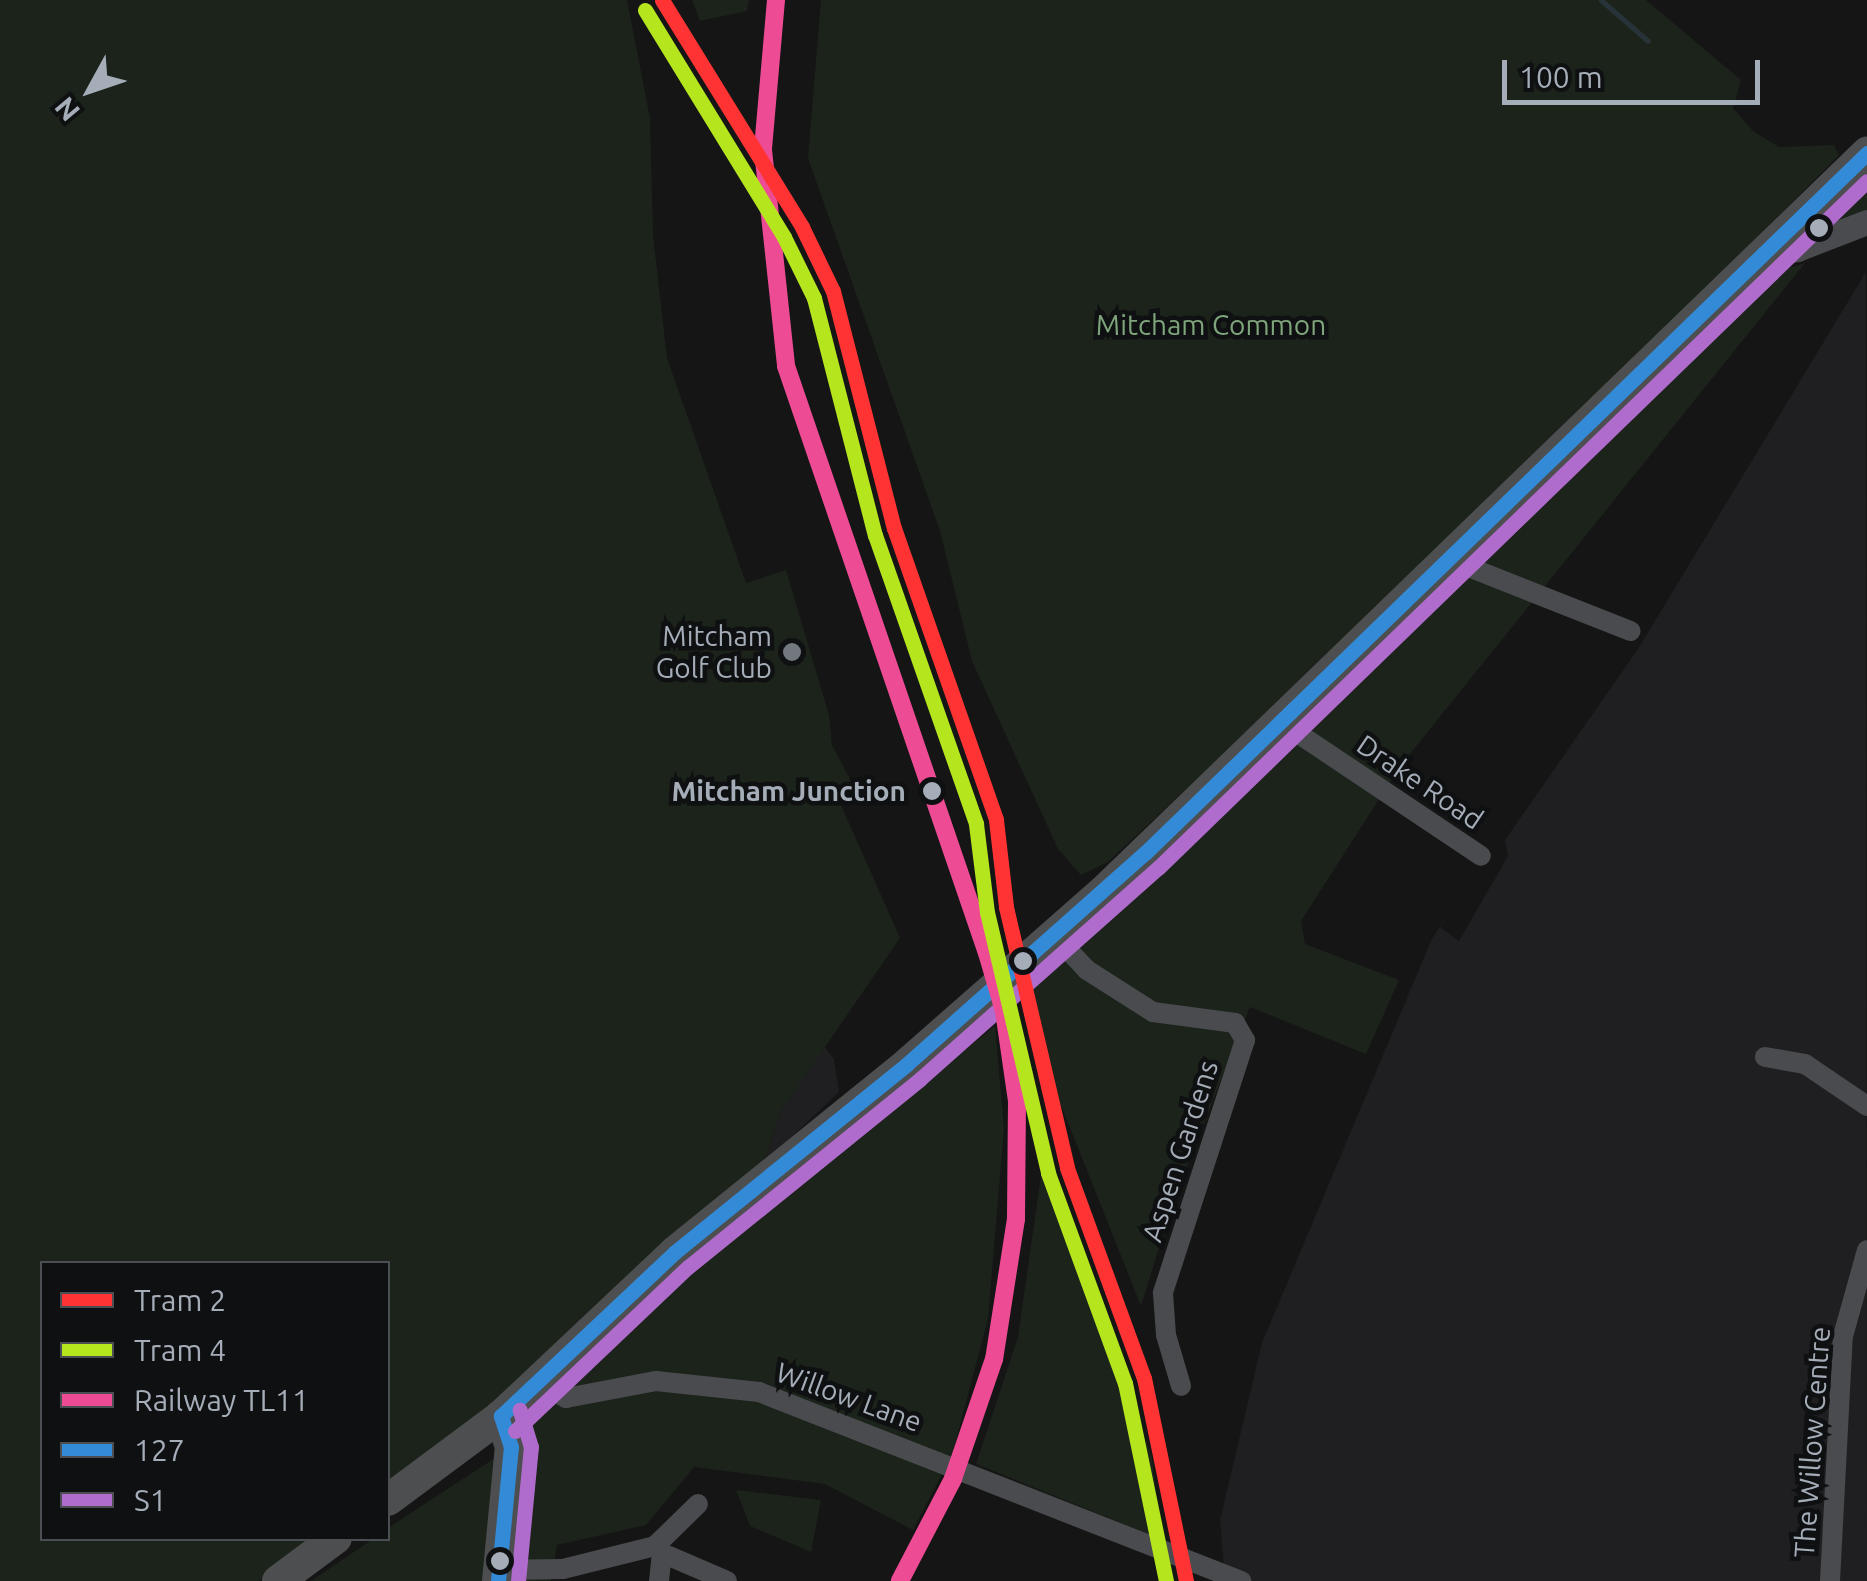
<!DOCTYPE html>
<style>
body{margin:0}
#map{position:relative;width:1867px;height:1581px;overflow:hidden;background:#151515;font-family:Ubuntu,sans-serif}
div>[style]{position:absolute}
.built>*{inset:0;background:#1f1f21}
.green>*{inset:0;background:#1b231b}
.stream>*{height:5px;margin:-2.5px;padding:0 2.5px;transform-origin:2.5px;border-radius:2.5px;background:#273338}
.minor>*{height:20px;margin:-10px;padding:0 10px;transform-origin:10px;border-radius:10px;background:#494b4e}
.tertiary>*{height:25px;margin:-12.5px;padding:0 12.5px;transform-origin:12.5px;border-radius:12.5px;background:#494b4e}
.primary>*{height:32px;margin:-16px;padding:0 16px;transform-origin:16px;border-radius:16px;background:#4c4e50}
.bus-1>*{height:15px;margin:-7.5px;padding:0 7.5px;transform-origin:7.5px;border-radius:7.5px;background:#338bd7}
.bus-2>*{height:15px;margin:-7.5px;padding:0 7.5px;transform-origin:7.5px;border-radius:7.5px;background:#b06ccc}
.rail-1>*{height:18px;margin:-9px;padding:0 9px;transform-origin:9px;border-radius:9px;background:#ee4b95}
.tram-1>*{height:15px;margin:-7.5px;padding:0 7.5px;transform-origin:7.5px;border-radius:7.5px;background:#f33}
.tram-2>*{height:15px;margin:-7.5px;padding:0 7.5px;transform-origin:7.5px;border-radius:7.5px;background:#b5e61d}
.dots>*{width:28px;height:28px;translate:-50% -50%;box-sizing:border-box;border:5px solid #0f1011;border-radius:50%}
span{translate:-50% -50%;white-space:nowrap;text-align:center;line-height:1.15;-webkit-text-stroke:9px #0f1011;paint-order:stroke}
.park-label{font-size:28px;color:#7da47a}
.poi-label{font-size:28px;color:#a5adb8}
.right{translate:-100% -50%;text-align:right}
.street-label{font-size:28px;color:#a5adb8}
.stop-label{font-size:28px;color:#a5adb8;font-weight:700}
.legend{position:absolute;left:40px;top:1261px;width:350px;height:280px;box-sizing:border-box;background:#0f1011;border:2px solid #4b4f54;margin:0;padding:12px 18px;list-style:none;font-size:30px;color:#a5adb8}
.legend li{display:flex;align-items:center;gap:20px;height:50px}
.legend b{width:50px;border:2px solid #4b4f54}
.north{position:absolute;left:40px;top:40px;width:100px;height:100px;-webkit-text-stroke:8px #0f1011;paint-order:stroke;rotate:230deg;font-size:28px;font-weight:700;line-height:40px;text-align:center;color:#a5adb8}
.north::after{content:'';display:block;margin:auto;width:35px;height:45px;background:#a5adb8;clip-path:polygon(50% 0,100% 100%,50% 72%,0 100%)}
.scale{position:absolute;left:1502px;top:60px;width:258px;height:45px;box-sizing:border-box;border:5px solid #a5adb8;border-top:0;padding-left:12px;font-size:30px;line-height:35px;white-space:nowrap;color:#a5adb8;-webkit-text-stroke:8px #0f1011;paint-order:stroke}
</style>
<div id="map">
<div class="built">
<div style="clip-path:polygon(1866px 272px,1867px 1581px,1225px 1581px,1220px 1520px,1262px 1343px,1431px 941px,1459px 894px,1440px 927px,1459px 941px,1508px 856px,1505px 840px,1638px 649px)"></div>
<div style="clip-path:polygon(824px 1046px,834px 1059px,839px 1092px,764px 1163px,781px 1111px)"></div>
</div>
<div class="green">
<div style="clip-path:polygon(0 0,627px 0,650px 118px,653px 235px,667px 358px,746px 583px,786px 570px,829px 715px,832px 745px,859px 796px,840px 803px,900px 938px,781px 1111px,764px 1163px,506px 1402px,388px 1488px,388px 1264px,42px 1264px,42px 1538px,318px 1539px,259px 1581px,0 1581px)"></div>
<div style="clip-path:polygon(692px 0,749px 0,747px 11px,700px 21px)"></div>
<div style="clip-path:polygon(821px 0,1646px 0,1741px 80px,1733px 108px,1753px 131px,1779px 147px,1834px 145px,1839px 155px,1522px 475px,1108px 862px,1081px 875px,1058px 849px,972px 661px,940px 531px,808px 158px)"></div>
<div style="clip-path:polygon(1867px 176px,1867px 215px,1821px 232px,1818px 224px)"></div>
<div style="clip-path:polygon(1805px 263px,1401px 765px,1301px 921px,1305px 944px,1399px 980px,1366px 1054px,1250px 1007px,1175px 1196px,1141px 1306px,1059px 1100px,1027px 990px,1504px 536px,1764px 275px)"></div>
<div style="clip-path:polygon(995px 1026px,1004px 1128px,988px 1319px,952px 1455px,913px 1530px,825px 1484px,694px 1467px,646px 1525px,557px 1545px,551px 1581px,516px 1581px,532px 1427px,590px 1359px,686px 1272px)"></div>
<div style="clip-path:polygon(1044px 1154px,1152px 1458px,1161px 1539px,976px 1464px,1018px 1337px)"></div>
<div style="clip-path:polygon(501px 1454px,487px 1581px,311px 1581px,373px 1539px,388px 1538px,388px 1528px)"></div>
<div style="clip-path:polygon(736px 1490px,821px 1500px,811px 1552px,750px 1526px)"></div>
</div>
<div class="stream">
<div style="left:1601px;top:0;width:62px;rotate:41.1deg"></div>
</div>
<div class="minor">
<div style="left:1451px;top:560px;width:193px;rotate:21.6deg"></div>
<div style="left:1278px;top:720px;width:244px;rotate:33.8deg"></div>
<div style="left:1054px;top:935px;width:48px;rotate:46.7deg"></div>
<div style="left:1087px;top:970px;width:78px;rotate:32.5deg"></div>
<div style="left:1153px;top:1012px;width:83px;rotate:7.6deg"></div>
<div style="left:1235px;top:1023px;width:20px;rotate:60deg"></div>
<div style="left:1245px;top:1040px;width:266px;rotate:108deg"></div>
<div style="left:1163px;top:1293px;width:42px;rotate:85.9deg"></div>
<div style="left:1166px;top:1335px;width:53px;rotate:73.6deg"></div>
<div style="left:1765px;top:1057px;width:41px;rotate:9.9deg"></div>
<div style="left:1805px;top:1064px;width:75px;rotate:34.1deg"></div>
<div style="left:539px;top:1383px;width:31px;rotate:29deg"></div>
<div style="left:566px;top:1398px;width:92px;rotate:-10.7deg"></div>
<div style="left:656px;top:1381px;width:104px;rotate:6.1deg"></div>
<div style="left:759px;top:1392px;width:518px;rotate:21.41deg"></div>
<div style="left:500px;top:1570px;width:63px;rotate:-0.9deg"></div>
<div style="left:563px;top:1569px;width:95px;rotate:-14deg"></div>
<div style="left:655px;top:1546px;width:60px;rotate:-44.3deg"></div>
<div style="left:659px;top:1581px;width:20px;rotate:-84deg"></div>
<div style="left:661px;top:1561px;width:9px;rotate:-32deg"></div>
<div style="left:669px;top:1556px;width:63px;rotate:23.3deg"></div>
<div style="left:1830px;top:1581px;width:245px;rotate:-87deg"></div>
<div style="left:1843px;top:1336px;width:89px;rotate:-74.4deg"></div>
</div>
<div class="tertiary">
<div style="left:1765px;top:252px;width:32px;rotate:-5deg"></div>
<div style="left:1797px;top:249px;width:75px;rotate:-21.1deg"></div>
</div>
<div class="primary">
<div style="left:388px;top:1500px;width:141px;rotate:-36.6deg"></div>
<div style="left:501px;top:1416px;width:239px;rotate:-43.3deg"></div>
<div style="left:675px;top:1252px;width:299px;rotate:-39deg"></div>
<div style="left:907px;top:1064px;width:262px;rotate:-41.3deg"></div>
<div style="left:1104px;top:891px;width:1062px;rotate:-44.05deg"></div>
<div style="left:278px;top:1581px;width:72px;rotate:-36.6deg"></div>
<div style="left:498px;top:1581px;width:135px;rotate:-84.5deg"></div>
<div style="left:511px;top:1447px;width:33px;rotate:-108deg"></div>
</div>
<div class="bus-1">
<div style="left:501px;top:1416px;width:239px;rotate:-43.3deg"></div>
<div style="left:675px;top:1252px;width:299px;rotate:-39deg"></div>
<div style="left:907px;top:1064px;width:318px;rotate:-41.6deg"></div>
<div style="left:1145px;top:853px;width:1006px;rotate:-44.11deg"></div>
<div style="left:498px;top:1581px;width:135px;rotate:-84.5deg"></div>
<div style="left:511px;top:1447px;width:33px;rotate:-108deg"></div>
</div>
<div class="bus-2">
<div style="left:515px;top:1431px;width:238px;rotate:-43.5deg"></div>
<div style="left:688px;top:1267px;width:299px;rotate:-39deg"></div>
<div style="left:920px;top:1079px;width:318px;rotate:-41.6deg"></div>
<div style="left:1158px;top:868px;width:987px;rotate:-44.1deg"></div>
<div style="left:518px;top:1581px;width:135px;rotate:-84.5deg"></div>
<div style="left:531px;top:1447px;width:39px;rotate:-107deg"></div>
</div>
<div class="rail-1">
<div style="left:776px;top:0;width:151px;rotate:95deg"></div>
<div style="left:763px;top:150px;width:217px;rotate:83.9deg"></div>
<div style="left:786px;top:366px;width:620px;rotate:71.1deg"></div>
<div style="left:987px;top:953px;width:60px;rotate:73.7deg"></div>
<div style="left:1004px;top:1011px;width:91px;rotate:81.8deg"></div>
<div style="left:1017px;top:1101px;width:118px;rotate:90.5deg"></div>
<div style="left:1016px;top:1219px;width:142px;rotate:98.9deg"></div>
<div style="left:994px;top:1359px;width:127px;rotate:108.9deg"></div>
<div style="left:953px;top:1479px;width:115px;rotate:117.5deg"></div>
</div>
<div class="tram-1">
<div style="left:662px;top:0;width:267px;rotate:58.3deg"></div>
<div style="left:802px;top:227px;width:71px;rotate:64.2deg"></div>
<div style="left:833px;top:291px;width:245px;rotate:75.6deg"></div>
<div style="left:894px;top:528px;width:309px;rotate:70.7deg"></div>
<div style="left:996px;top:820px;width:88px;rotate:83.4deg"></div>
<div style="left:1006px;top:907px;width:268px;rotate:76.8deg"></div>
<div style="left:1067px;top:1168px;width:224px;rotate:69.9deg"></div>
<div style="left:1144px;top:1378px;width:207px;rotate:78.3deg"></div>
</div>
<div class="tram-2">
<div style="left:645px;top:10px;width:266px;rotate:58.5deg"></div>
<div style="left:784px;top:237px;width:68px;rotate:63.8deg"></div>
<div style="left:814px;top:298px;width:245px;rotate:75.6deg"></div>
<div style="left:875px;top:535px;width:306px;rotate:70.7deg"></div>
<div style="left:976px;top:824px;width:89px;rotate:82.9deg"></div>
<div style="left:987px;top:912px;width:268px;rotate:76.8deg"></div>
<div style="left:1048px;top:1173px;width:224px;rotate:69.9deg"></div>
<div style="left:1125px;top:1383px;width:202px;rotate:78.3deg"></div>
</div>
<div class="dots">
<div style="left:1819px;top:228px;background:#a5adb8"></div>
<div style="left:792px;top:652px;background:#73787f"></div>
<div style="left:932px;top:791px;background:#a5adb8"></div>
<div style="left:1023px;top:961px;background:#a5adb8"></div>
<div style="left:500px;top:1561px;background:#a5adb8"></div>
</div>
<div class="park-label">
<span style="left:1211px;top:325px">Mitcham Common</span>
</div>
<div class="poi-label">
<span class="right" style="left:772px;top:652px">Mitcham<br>Golf Club</span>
</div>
<div class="street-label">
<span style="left:1420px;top:782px;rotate:34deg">Drake Road</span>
<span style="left:1180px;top:1151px;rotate:-72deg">Aspen Gardens</span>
<span style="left:849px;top:1397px;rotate:20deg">Willow Lane</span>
<span style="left:1812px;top:1442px;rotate:-86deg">The Willow Centre</span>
</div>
<div class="stop-label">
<span class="right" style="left:906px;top:791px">Mitcham Junction</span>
</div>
<ul class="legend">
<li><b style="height:12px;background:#f33"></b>Tram 2</li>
<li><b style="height:12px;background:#b5e61d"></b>Tram 4</li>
<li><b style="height:12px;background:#ee4b95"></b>Railway TL11</li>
<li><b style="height:12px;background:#338bd7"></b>127</li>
<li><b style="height:12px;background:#b06ccc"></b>S1</li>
</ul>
<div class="north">N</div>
<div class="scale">100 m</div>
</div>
